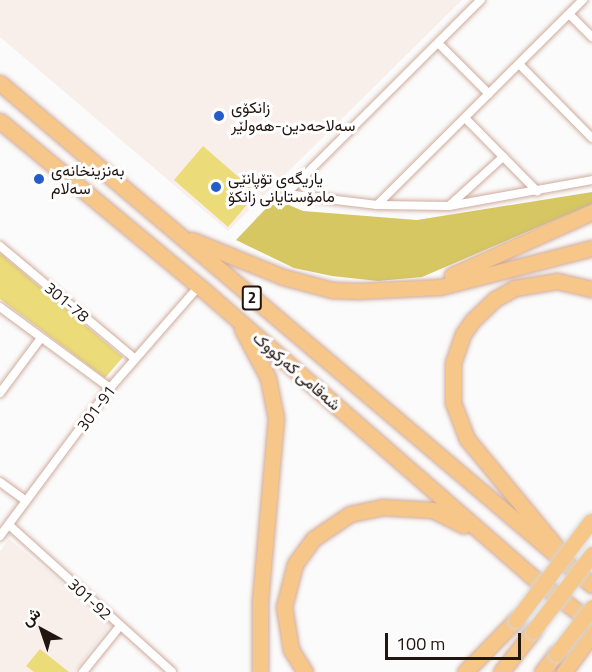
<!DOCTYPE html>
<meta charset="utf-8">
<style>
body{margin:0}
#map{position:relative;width:592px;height:672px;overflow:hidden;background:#fbfbfb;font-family:"Titillium Web",Vazirmatn,sans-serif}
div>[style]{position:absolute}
.built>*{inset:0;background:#f8efeb}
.green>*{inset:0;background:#ebdc79}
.forest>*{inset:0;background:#d6c762}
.roads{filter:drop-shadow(0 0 2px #cfab9c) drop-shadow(0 0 2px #cfab9c)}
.street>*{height:8px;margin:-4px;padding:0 4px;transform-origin:4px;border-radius:4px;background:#fff}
.highway>*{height:15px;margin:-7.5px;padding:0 7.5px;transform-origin:7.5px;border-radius:7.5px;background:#f7c689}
.bridges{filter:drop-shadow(0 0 2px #d7d5d4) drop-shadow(0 0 2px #d7d5d4)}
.highway-bridge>*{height:15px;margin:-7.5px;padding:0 7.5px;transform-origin:7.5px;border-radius:7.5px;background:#f7c689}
.dots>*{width:16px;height:16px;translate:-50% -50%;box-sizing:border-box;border:3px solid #fff;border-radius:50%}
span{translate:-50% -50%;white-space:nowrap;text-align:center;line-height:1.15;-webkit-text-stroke:6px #fff;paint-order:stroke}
.shield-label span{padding:2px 4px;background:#fff;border:2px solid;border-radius:4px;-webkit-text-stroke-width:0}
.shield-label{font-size:15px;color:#221510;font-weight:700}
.poi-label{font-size:16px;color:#221510}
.left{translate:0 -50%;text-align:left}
.street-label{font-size:16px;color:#221510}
.north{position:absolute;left:12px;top:600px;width:60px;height:60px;-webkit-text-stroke:4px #fff;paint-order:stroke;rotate:320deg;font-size:16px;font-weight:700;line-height:24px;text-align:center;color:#221510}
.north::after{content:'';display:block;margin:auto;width:21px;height:27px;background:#221510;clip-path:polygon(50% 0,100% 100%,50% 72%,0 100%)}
.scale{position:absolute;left:385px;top:633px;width:136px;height:27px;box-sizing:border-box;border:3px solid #221510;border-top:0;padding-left:8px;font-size:18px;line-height:21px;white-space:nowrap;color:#221510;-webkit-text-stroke:4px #fff;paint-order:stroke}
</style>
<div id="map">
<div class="built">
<div style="clip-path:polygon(0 0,462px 0,228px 231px,0 37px)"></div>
<div style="clip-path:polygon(9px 539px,111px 624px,74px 672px,0 672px,0 551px)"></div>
</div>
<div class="green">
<div style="clip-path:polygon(203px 146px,257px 193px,228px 227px,174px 180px)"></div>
<div style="clip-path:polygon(0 253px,123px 357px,105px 378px,0 299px)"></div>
<div style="clip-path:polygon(40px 649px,69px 672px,34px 672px,26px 666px)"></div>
</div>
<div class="forest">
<div style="clip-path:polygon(592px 192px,592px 204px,422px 277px,378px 281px,332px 276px,294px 268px,236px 240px,275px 199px,303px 211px,417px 220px)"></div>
</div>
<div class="roads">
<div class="street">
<div style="left:569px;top:14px;width:33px;rotate:45deg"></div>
<div style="left:438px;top:43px;width:72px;rotate:45deg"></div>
<div style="left:519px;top:64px;width:104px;rotate:45.4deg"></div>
<div style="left:465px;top:118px;width:103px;rotate:45.4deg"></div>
<div style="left:286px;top:194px;width:92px;rotate:6.9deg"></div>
<div style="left:377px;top:205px;width:72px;rotate:0.8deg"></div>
<div style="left:449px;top:206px;width:145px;rotate:-10.3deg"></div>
<div style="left:286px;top:194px;width:275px;rotate:-44.9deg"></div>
<div style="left:377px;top:205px;width:291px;rotate:-44.9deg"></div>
<div style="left:450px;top:205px;width:72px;rotate:-42.2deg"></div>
<div style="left:0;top:246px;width:176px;rotate:39.9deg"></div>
<div style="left:0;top:307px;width:137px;rotate:36.4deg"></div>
<div style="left:0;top:393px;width:69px;rotate:-53.3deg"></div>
<div style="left:0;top:482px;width:32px;rotate:36deg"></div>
<div style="left:9px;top:525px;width:219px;rotate:42deg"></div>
<div style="left:0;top:536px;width:184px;rotate:-53.4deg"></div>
<div style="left:110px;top:388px;width:135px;rotate:-48.9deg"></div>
<div style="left:83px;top:672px;width:59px;rotate:-51.2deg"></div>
</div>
<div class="highway">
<div style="left:0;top:83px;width:776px;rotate:40.3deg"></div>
<div style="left:0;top:121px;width:259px;rotate:39.7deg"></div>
<div style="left:199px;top:286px;width:439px;rotate:41.1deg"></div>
<div style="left:530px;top:575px;width:78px;rotate:37.7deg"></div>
<div style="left:192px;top:240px;width:98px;rotate:22.1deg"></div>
<div style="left:283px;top:277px;width:51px;rotate:14.9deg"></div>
<div style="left:332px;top:290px;width:26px;rotate:2deg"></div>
<div style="left:358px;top:291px;width:82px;rotate:-2.8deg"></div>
<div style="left:440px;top:287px;width:157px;rotate:-14.4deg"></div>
<div style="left:452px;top:275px;width:154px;rotate:-24.2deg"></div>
<div style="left:242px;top:329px;width:55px;rotate:62deg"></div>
<div style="left:268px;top:378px;width:41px;rotate:78.7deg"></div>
<div style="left:276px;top:418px;width:183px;rotate:95deg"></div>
<div style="left:260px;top:600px;width:72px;rotate:90deg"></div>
<div style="left:558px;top:549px;width:143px;rotate:-129.6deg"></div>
<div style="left:467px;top:439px;width:39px;rotate:-111deg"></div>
<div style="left:453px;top:403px;width:40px;rotate:-90deg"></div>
<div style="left:453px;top:363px;width:31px;rotate:-71deg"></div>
<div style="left:463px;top:334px;width:16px;rotate:-55deg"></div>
<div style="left:472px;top:321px;width:32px;rotate:-44deg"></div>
<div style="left:495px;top:299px;width:23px;rotate:-29deg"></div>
<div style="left:515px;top:288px;width:43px;rotate:-9.5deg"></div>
<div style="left:557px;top:281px;width:36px;rotate:13deg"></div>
<div style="left:305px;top:672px;width:26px;rotate:-122deg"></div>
<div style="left:291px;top:650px;width:44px;rotate:-99.2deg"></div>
<div style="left:284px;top:607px;width:44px;rotate:-75.7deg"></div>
<div style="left:295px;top:564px;width:31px;rotate:-54deg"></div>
<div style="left:313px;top:539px;width:45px;rotate:-34deg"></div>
<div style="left:350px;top:514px;width:33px;rotate:-12deg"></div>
<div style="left:382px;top:507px;width:51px;rotate:3.4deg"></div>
<div style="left:433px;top:510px;width:34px;rotate:27deg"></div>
<div style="left:465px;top:672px;width:73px;rotate:-45.6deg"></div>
<div style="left:501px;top:672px;width:52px;rotate:-52deg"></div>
<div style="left:542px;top:672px;width:23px;rotate:-52deg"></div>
<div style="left:564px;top:672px;width:47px;rotate:-53.6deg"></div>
</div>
</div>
<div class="bridges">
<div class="highway-bridge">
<div style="left:516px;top:620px;width:124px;rotate:-52.9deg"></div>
<div style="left:533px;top:631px;width:97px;rotate:-52.5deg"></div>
<div style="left:556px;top:654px;width:59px;rotate:-52.5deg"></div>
</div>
</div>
<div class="dots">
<div style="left:219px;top:116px;background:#245cc9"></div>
<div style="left:39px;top:179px;background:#245cc9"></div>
<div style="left:216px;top:187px;background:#245cc9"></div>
</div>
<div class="shield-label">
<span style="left:252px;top:298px">2</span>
</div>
<div class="poi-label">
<span class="left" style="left:231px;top:116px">زانکۆی<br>سەلاحەدین-هەولێر</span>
<span class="left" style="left:51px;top:179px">بەنزینخانەی<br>سەلام</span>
<span class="left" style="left:228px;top:187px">یاریگەی تۆپانێی<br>مامۆستایانی زانکۆ</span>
</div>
<div class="street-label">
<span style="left:67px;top:302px;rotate:40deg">301-78</span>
<span style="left:297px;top:371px;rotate:41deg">شەقامی کەرکووک</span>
<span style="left:96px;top:408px;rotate:-53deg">301-91</span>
<span style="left:90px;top:599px;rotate:43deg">301-92</span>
</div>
<div class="north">ش</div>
<div class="scale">100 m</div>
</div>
